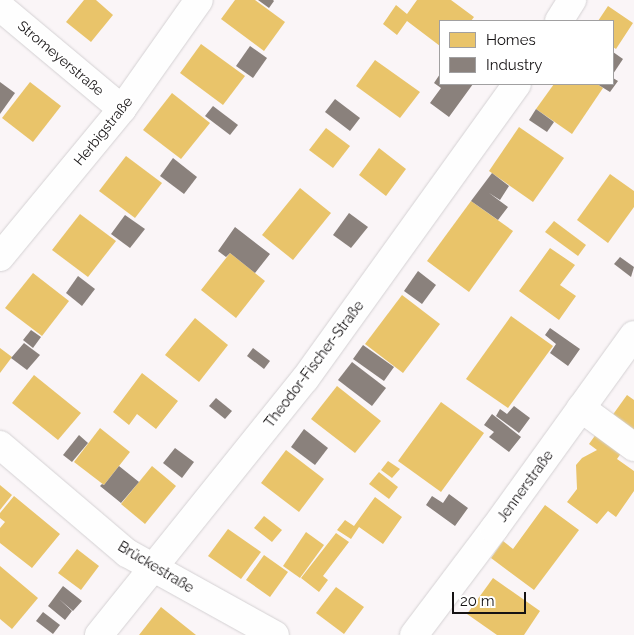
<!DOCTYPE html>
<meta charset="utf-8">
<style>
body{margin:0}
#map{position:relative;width:634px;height:635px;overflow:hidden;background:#faf5f7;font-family:Raleway,sans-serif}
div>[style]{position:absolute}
.homes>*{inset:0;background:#e9c46a}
.industry>*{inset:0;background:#8a817c}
.roads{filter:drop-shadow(0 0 1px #d4d1d3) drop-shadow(0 0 1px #d4d1d3)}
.minor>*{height:28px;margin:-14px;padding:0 14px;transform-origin:14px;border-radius:14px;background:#fefefe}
span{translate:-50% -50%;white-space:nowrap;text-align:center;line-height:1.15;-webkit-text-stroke:5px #fff;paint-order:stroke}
.street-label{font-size:14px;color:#151213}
.legend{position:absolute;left:439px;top:20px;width:175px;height:65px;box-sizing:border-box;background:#fff;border:1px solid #a1a0a1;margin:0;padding:6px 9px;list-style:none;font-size:15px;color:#151213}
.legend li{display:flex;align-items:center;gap:10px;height:25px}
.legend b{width:25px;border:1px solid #a1a0a1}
.scale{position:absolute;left:452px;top:592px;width:74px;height:22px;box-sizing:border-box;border:2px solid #151213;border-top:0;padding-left:6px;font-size:15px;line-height:18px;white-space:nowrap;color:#151213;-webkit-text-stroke:4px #fff;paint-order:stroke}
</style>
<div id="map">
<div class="homes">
<div style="clip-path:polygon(84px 0,96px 0,113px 15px,91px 42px,66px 22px)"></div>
<div style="clip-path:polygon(235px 0,255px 0,285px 22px,264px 51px,221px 19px)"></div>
<div style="clip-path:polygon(417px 0,451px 0,474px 17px,471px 21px,440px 21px,440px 46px,407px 21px,397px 35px,383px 24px,396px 5px,407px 14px)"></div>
<div style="clip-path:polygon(608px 6px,633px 23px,616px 49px,613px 47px,613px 21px,598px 21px)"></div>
<div style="clip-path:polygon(201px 44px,245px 76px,223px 105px,180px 73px)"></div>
<div style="clip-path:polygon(375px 60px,420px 92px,400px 118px,356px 86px)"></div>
<div style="clip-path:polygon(30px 82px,61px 106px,33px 142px,2px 118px)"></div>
<div style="clip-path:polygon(554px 84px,597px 84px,603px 88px,572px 134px,536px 109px)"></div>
<div style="clip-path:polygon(172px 93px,210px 123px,181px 159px,143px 130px)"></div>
<div style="clip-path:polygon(519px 127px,564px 158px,533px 202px,489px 171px)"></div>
<div style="clip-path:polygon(326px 128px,350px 146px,333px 168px,309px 150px)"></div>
<div style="clip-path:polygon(379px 148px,406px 169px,386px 196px,359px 175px)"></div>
<div style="clip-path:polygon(126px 156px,162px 183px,135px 218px,99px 191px)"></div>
<div style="clip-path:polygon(610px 174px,634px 191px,634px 207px,608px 243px,577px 220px)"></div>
<div style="clip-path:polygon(300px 188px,331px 213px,293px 260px,262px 235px)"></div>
<div style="clip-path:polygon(471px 201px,513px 231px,469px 292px,427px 261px)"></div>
<div style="clip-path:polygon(80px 214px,116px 241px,88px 277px,52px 250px)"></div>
<div style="clip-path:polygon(554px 221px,586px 245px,578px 256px,545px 232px)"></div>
<div style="clip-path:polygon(550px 248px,575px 265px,560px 285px,576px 296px,559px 320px,519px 291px)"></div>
<div style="clip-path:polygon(230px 253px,265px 281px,236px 318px,201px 290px)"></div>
<div style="clip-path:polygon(33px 273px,69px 301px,42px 336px,5px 308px)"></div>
<div style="clip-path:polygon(402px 295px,440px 324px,403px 373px,365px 344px)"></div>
<div style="clip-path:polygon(511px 316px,553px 346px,508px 408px,466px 379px)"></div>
<div style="clip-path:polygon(195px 318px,228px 345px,199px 382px,165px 355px)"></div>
<div style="clip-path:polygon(0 348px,12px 357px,0 373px)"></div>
<div style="clip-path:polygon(142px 373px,178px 401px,156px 429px,137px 414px,129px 425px,113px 412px)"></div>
<div style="clip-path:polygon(34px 375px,81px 413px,58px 440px,12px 403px)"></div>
<div style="clip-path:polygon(337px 386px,381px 421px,355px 453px,311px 419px)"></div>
<div style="clip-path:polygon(627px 395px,634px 400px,634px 438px,609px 420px)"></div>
<div style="clip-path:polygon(441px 402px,484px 433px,441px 492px,398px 461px)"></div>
<div style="clip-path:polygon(100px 428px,130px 452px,104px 485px,74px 462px)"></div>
<div style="clip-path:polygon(599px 430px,624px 449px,617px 459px,634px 471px,634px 491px,616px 517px,608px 511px,597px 524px,567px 502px,577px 489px,576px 465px,582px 458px,597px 450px,589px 444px)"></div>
<div style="clip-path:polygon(286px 450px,324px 479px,299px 512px,261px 483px)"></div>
<div style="clip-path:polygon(388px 461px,400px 469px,392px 478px,381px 470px)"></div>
<div style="clip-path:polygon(152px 466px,176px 486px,145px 524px,121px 504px)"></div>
<div style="clip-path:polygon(379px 472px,398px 487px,389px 499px,369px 484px)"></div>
<div style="clip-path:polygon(0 485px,12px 495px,0 510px)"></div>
<div style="clip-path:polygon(14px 496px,60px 534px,32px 568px,0 543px,0 528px,5px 522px,0 518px,0 513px)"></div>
<div style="clip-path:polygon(375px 497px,402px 517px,383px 544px,359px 527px,351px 539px,337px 530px,345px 520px,354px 526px)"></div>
<div style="clip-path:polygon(545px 505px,579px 530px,534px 590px,491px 558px,503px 541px,513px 549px)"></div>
<div style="clip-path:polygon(264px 516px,282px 530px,272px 542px,254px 528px)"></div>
<div style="clip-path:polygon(228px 529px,261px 552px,241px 579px,208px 556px)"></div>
<div style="clip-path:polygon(306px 532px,324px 545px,300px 578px,283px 566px)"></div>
<div style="clip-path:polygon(336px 533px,349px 542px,323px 576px,328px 580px,319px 592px,301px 578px)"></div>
<div style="clip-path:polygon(77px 549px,99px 566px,81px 590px,58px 573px)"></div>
<div style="clip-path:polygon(264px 555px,288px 572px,270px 597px,246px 580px)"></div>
<div style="clip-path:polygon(0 566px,38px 598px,12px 629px,0 619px)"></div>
<div style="clip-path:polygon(493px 578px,540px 611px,524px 635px,497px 635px,467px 614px)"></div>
<div style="clip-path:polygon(336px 587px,364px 607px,344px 634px,316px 613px)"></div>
<div style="clip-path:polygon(161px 607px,196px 635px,139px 635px)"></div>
</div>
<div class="industry">
<div style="clip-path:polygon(258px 0,273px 0,274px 1px,269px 8px)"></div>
<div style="clip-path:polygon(250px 46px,267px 58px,253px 78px,236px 66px)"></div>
<div style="clip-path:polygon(613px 52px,623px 59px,613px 74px)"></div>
<div style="clip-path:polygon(440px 74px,440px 84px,473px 84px,449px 117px,430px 103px,441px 88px,434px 83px)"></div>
<div style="clip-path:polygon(613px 78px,618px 81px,610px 92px,597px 84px,613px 84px)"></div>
<div style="clip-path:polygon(0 82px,15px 93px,0 114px)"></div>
<div style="clip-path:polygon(335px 99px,360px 118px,350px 131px,325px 112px)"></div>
<div style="clip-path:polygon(213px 106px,238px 125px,230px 135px,205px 116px)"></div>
<div style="clip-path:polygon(536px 109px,554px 122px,547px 132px,529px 120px)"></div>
<div style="clip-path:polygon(173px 158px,197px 177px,184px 194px,160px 176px)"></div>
<div style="clip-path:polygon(492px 173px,509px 186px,500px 200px,489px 193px,508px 207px,498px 220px,471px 201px)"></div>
<div style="clip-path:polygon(349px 213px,368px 227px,351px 248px,333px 235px)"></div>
<div style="clip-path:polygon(125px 215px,145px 229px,130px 248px,111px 234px)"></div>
<div style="clip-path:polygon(235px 227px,270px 254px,255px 273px,230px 253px,226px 257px,218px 251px)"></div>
<div style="clip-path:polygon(620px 257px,634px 267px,631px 277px,614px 264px)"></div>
<div style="clip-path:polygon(418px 271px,436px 285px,422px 304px,404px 291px)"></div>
<div style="clip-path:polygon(78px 276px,95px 289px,82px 306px,66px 293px)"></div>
<div style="clip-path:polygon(550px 328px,580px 349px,568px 366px,550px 353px,556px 344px,545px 335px)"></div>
<div style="clip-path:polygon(31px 330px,41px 337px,33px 348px,23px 340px)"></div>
<div style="clip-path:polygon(24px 343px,40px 355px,27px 370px,11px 358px)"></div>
<div style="clip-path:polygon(363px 345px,394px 367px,384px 381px,353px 359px)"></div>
<div style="clip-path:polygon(253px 348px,270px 361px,264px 369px,247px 356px)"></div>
<div style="clip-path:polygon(352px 362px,386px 388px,372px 406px,338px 380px)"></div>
<div style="clip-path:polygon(216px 398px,232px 411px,225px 419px,209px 406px)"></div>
<div style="clip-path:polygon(514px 406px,530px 418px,519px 433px,496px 416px,500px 409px,507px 414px)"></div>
<div style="clip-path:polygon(492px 414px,521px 437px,509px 452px,489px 437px,494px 432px,484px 425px)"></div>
<div style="clip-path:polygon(304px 429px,328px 448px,315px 465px,291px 447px)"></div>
<div style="clip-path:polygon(79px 435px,88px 443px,72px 462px,63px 455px)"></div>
<div style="clip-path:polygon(175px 448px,194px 462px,182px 478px,163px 463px)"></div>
<div style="clip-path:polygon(119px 466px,139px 482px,121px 503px,100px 486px,102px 484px,104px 485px)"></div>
<div style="clip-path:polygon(449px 494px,468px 508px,455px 526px,426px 505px,432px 496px,443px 503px)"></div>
<div style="clip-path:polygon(63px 586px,82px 601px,73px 611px,59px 599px,72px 611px,65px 620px,48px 606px)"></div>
<div style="clip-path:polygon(43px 612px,60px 625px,53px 634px,36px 621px)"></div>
</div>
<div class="roads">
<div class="minor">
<div style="left:0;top:7px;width:159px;rotate:39.9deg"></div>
<div style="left:559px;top:21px;width:25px;rotate:-58deg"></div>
<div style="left:0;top:257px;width:192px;rotate:-50.5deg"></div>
<div style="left:122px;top:109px;width:133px;rotate:-54.8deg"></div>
<div style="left:581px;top:408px;width:66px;rotate:36.3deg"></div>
<div style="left:0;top:445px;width:167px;rotate:40.4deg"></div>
<div style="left:127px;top:553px;width:169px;rotate:29deg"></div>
<div style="left:99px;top:635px;width:329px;rotate:-51.2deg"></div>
<div style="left:305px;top:379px;width:363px;rotate:-54.3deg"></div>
<div style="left:414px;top:635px;width:133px;rotate:-53deg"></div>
<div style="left:494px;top:529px;width:239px;rotate:-54.2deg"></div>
</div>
</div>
<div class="street-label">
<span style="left:61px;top:58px;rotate:40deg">Stromeyerstraße</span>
<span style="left:103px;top:131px;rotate:-51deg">Herbigstraße</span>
<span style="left:314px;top:364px;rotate:-53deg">Theodor-Fischer-Straße</span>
<span style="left:525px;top:486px;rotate:-54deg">Jennerstraße</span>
<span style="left:156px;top:567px;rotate:31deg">Brückestraße</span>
</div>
<ul class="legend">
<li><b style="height:14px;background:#e9c46a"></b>Homes</li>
<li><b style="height:14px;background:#8a817c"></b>Industry</li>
</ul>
<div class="scale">20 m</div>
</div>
